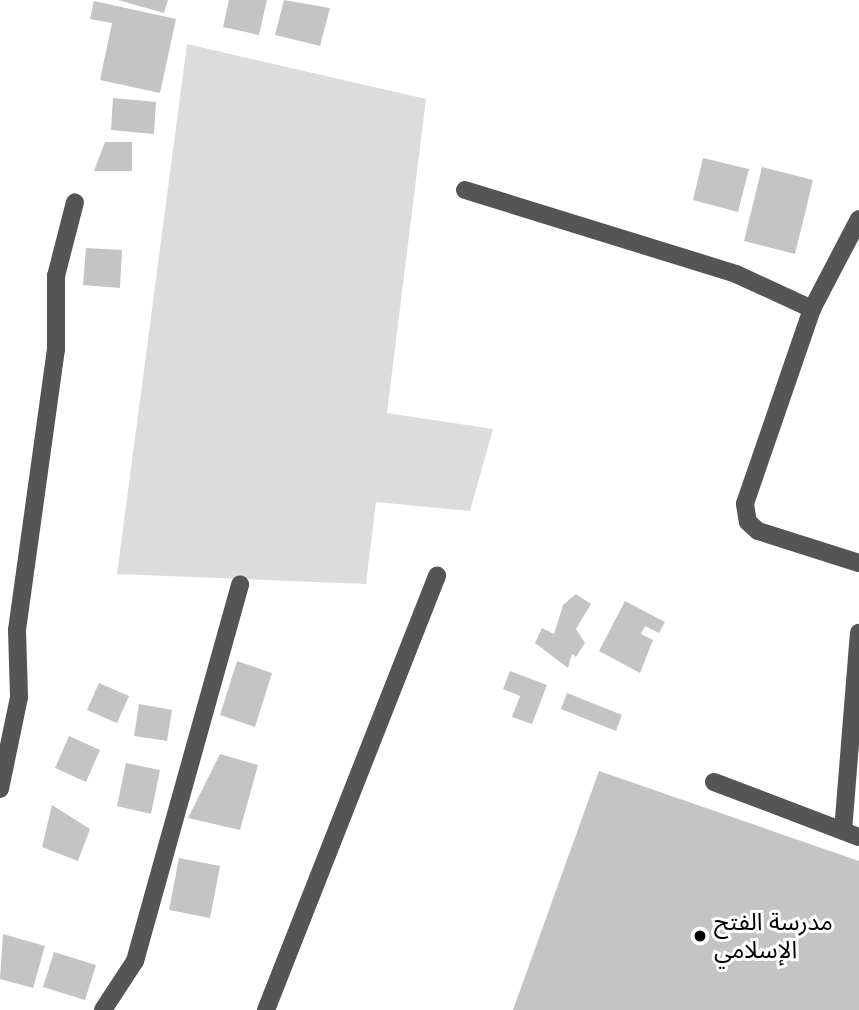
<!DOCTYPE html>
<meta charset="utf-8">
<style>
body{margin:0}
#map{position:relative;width:859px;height:1010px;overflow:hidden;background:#fff;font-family:Arial,"Noto Sans Arabic",sans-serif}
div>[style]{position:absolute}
.green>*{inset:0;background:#dcdcdc}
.building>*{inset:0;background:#c4c4c4}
.minor>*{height:18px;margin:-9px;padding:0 9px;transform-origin:9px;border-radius:9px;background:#555}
.dots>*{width:19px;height:19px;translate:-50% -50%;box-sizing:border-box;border:4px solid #fff;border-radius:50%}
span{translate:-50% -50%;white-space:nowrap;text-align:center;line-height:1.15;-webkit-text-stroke:6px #fff;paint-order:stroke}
.poi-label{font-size:24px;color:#000}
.left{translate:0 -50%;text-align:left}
</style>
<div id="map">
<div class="green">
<div style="clip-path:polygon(187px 44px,426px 99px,387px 413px,493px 429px,470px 511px,376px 502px,366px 584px,117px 574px)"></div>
</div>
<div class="building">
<div style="clip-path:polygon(118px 0,168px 0,164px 13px)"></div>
<div style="clip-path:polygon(229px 0,267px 0,259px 35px,223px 27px)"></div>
<div style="clip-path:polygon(284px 0,330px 8px,320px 46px,275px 35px)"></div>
<div style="clip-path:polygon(94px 1px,176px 19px,160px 93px,100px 80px,112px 23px,90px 19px)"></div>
<div style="clip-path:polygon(113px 98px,156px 102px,154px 134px,111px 130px)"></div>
<div style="clip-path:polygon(105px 142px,132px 142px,132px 171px,94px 171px)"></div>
<div style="clip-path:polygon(703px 158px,749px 169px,738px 212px,693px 200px)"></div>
<div style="clip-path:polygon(762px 167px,813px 180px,795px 254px,744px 241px)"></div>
<div style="clip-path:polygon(86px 248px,122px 250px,120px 288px,83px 285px)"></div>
<div style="clip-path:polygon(576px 594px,591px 604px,576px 629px,585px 643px,576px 657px,572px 654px,568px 668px,535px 643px,542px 628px,554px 634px,563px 605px)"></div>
<div style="clip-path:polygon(625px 601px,665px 622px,659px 633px,645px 626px,641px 634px,653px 640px,640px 673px,599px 651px)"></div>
<div style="clip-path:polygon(237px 661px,272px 673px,255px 727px,220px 715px)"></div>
<div style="clip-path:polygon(510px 671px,547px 685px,532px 724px,512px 717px,520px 696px,503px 689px)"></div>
<div style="clip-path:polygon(99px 683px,129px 696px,117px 723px,87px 710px)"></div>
<div style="clip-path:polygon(567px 693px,622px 715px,616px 731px,561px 709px)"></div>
<div style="clip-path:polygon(139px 704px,172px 710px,167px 741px,134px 736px)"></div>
<div style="clip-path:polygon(69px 736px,100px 750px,86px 782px,55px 768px)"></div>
<div style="clip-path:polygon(220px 754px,258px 765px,240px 830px,188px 818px)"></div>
<div style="clip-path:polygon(126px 763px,160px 770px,151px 814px,117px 806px)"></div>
<div style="clip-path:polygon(599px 771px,859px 861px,859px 1010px,513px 1010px)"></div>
<div style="clip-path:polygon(52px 805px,90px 829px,78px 861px,42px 847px)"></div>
<div style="clip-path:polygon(179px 858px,220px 866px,210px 918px,169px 910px)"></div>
<div style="clip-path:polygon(3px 934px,45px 946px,33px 988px,0 979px)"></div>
<div style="clip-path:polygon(54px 952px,96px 965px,85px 1000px,43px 987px)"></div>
</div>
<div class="minor">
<div style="left:465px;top:190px;width:284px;rotate:17.2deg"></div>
<div style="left:736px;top:274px;width:84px;rotate:24.7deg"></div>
<div style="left:859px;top:219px;width:102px;rotate:117.6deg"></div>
<div style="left:812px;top:309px;width:206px;rotate:109deg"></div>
<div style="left:745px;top:504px;width:18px;rotate:81deg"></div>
<div style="left:748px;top:522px;width:13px;rotate:42deg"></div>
<div style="left:758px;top:531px;width:106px;rotate:17.6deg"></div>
<div style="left:714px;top:782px;width:155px;rotate:20.8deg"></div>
<div style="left:0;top:789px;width:94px;rotate:-78.3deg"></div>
<div style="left:19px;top:697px;width:67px;rotate:-91.7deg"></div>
<div style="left:17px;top:630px;width:283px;rotate:-82.1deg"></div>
<div style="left:56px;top:350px;width:74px;rotate:-90deg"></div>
<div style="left:56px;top:276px;width:76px;rotate:-75.6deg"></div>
<div style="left:843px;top:831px;width:199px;rotate:-85.4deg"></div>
<div style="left:103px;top:1010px;width:59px;rotate:-56.9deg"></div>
<div style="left:135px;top:961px;width:391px;rotate:-74.4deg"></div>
<div style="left:266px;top:1010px;width:467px;rotate:-68.5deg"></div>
</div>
<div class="dots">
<div style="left:700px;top:936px;background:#000"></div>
</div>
<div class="poi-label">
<span class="left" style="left:714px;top:936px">مدرسة الفتح<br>الإسلامي</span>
</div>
</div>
